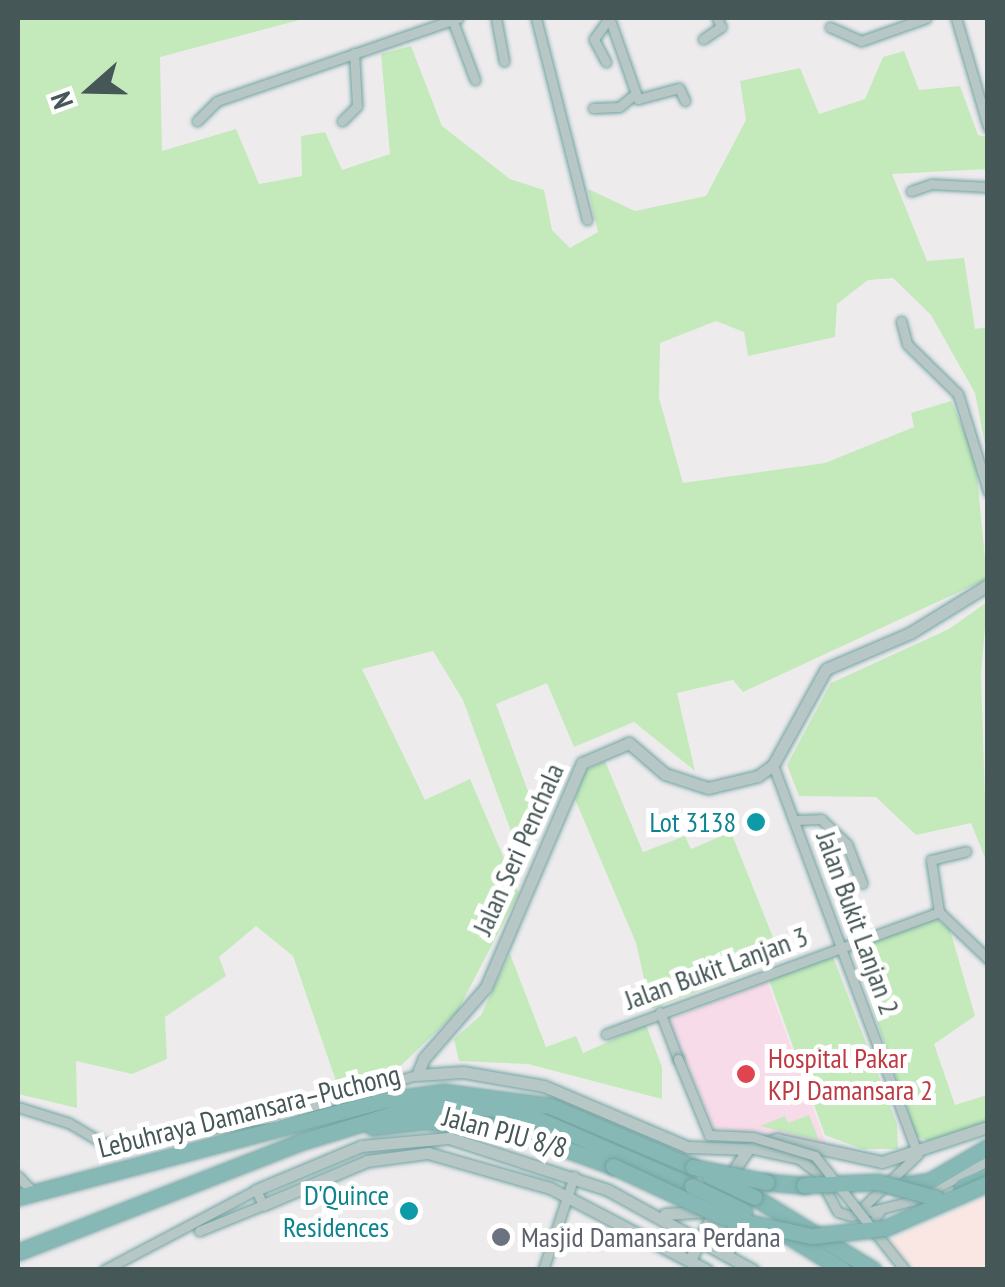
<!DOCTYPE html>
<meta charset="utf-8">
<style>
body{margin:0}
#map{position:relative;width:1005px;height:1287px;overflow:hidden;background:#eeebed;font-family:"PT Sans Narrow",sans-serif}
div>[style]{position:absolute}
.commercial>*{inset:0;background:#fae7e4}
.medical>*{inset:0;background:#f8dbe9}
.green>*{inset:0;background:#c4eabb}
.roads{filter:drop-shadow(0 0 2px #71a3a1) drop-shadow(0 0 2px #71a3a1)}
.minor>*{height:9px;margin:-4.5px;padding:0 4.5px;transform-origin:4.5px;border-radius:4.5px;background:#b7c7c6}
.tertiary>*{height:11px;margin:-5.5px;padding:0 5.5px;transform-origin:5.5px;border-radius:5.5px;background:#b7c7c6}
.motorway>*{height:15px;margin:-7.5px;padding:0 7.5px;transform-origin:7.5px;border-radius:7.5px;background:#86b8b5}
.bridges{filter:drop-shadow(0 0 2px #71a3a1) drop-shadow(0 0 2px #71a3a1)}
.minor-bridge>*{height:9px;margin:-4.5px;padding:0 4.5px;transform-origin:4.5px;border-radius:4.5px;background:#b7c7c6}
.motorway-bridge>*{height:15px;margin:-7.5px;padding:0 7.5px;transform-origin:7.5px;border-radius:7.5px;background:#86b8b5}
.dots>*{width:28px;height:28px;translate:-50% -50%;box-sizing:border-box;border:5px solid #fff;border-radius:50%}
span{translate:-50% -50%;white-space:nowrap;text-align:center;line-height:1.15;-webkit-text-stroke:10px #fff;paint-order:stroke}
.culture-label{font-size:28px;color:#0d838f}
.right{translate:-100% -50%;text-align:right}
.street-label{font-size:28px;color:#455756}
.health-label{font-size:28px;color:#be3a42}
.left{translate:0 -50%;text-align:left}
.worship-label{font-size:28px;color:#5b616d}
.frame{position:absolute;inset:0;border:20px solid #455756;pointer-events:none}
.north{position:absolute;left:40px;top:40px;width:100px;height:100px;-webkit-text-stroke:8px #fff;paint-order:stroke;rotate:250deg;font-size:28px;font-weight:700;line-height:40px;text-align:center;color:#455756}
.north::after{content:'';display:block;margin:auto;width:35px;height:45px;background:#455756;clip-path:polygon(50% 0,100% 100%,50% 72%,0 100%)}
</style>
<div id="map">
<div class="commercial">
<div style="clip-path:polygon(987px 1197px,987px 1269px,897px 1268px,889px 1241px)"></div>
</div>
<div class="medical">
<div style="clip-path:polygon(767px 981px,826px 1144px,714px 1128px,669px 1020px)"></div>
</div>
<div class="green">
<div style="clip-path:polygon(18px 18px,307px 18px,160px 57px,162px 151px,236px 129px,259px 184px,302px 176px,301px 136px,325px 132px,342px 170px,390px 154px,381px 54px,411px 46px,442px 126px,510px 179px,544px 190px,552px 230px,570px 248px,598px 232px,588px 189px,635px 211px,706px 196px,746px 120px,740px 81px,800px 68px,819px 114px,865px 99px,883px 57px,904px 51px,919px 90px,960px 86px,978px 135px,987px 137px,987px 169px,892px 174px,927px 261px,964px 258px,975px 329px,987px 327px,987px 455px,975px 393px,931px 315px,893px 278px,868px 280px,837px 304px,835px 337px,748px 356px,744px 332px,716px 321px,660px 343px,659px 398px,683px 483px,825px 463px,914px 427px,911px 413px,951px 401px,975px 455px,987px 579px,743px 692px,733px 680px,677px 693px,695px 771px,634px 722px,574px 747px,547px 683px,496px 704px,540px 824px,516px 845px,463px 700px,433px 651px,362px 669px,425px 800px,470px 779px,519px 893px,457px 1012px,391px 1075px,337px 1084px,293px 956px,256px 926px,219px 957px,226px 976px,165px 1017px,167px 1059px,132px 1074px,76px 1061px,77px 1108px,18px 1094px)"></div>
<div style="clip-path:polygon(987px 602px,981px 675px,987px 863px,971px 823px,916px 835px,876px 797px,799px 796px,787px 765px,831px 683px,949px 629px)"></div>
<div style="clip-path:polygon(605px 761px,643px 852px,685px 836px,691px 849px,731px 832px,782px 960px,651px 1009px,636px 943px,575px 799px,585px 771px)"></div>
<div style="clip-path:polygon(935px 918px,950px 930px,975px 1016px,934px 1044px,955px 1105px,987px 1095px,987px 1123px,928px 1141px,916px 1136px,855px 957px,865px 943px)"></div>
<div style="clip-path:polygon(510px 954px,546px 1047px,576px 1036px,583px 1053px,646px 1025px,662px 1067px,662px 1099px,528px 1064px,459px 1061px,454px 1039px,481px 1015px)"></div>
<div style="clip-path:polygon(833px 957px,897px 1124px,898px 1149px,862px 1149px,825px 1135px,769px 980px)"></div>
<div style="clip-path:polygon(809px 1115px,819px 1140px,760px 1126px,785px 1116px,788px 1123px)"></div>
</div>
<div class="roads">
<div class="minor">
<div style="left:496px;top:18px;width:44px;rotate:79.5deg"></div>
<div style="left:536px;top:18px;width:208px;rotate:75.8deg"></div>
<div style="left:956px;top:18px;width:114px;rotate:73.6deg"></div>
<div style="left:452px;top:19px;width:65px;rotate:69.3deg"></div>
<div style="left:610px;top:20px;width:84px;rotate:70.5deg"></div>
<div style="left:638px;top:99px;width:42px;rotate:-15deg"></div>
<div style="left:679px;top:88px;width:14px;rotate:65deg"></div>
<div style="left:830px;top:27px;width:34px;rotate:24deg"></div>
<div style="left:861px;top:41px;width:69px;rotate:-19.5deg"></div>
<div style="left:703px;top:39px;width:22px;rotate:-34deg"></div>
<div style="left:721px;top:27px;width:10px;rotate:-114deg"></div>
<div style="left:606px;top:62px;width:26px;rotate:-118deg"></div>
<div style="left:594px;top:39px;width:26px;rotate:-54deg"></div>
<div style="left:593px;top:108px;width:26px;rotate:-2deg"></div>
<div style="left:619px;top:107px;width:19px;rotate:-39deg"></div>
<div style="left:197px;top:121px;width:28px;rotate:-45deg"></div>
<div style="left:217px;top:101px;width:255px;rotate:-19deg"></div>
<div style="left:342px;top:121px;width:21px;rotate:-45deg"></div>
<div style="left:357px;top:106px;width:53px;rotate:-93.2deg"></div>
<div style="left:911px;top:191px;width:21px;rotate:-19deg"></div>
<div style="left:931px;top:184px;width:57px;rotate:3deg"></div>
<div style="left:901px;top:321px;width:24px;rotate:75deg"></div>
<div style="left:907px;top:344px;width:71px;rotate:44.4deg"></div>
<div style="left:958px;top:394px;width:102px;rotate:72.8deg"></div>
<div style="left:773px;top:765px;width:415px;rotate:69.6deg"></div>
<div style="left:918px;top:1154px;width:85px;rotate:136deg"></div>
<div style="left:796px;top:820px;width:25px;rotate:-2deg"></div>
<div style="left:821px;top:819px;width:36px;rotate:44deg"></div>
<div style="left:847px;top:844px;width:42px;rotate:69deg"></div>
<div style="left:939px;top:912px;width:53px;rotate:-98.7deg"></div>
<div style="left:931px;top:860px;width:36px;rotate:-14deg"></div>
<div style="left:939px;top:912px;width:68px;rotate:43.8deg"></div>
<div style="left:660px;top:1012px;width:50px;rotate:69deg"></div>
<div style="left:606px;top:1034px;width:355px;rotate:-20.1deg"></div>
<div style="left:18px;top:1107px;width:53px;rotate:17.4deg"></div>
<div style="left:69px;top:1123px;width:43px;rotate:30.7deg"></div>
<div style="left:106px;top:1145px;width:171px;rotate:-9.4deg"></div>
<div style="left:275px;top:1117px;width:148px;rotate:-16.5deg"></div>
<div style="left:754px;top:1149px;width:46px;rotate:12.5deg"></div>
<div style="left:799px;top:1159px;width:25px;rotate:37deg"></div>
<div style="left:18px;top:1176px;width:23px;rotate:47deg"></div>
<div style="left:825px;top:1188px;width:27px;rotate:62deg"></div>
<div style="left:838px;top:1212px;width:14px;rotate:17deg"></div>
<div style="left:851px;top:1216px;width:63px;rotate:-13.8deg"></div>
<div style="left:912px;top:1201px;width:86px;rotate:-27.8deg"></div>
<div style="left:880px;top:1211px;width:18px;rotate:124deg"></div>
<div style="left:870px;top:1226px;width:56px;rotate:51.5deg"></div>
<div style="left:104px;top:1270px;width:172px;rotate:-27.8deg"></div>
<div style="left:256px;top:1190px;width:17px;rotate:65deg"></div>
<div style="left:263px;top:1205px;width:69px;rotate:157.9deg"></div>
<div style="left:543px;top:1270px;width:99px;rotate:-71.7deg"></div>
</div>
<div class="tertiary">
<div style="left:988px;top:585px;width:92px;rotate:148.4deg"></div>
<div style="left:910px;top:633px;width:91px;rotate:156.8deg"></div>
<div style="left:826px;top:669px;width:110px;rotate:118.9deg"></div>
<div style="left:773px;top:765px;width:19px;rotate:144deg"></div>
<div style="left:758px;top:776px;width:51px;rotate:166.5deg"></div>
<div style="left:708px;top:788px;width:45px;rotate:-162deg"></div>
<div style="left:665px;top:774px;width:48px;rotate:-139.3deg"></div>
<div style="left:629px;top:743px;width:51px;rotate:156.9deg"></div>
<div style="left:582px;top:763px;width:244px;rotate:113.2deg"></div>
<div style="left:486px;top:987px;width:94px;rotate:131.1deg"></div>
<div style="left:424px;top:1058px;width:18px;rotate:112deg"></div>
<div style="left:417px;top:1075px;width:46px;rotate:-3.7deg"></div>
<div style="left:463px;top:1072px;width:82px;rotate:9.8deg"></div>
<div style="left:544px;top:1086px;width:156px;rotate:23deg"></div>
<div style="left:688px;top:1147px;width:60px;rotate:1.9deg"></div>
<div style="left:748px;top:1149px;width:31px;rotate:-19deg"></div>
<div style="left:777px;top:1139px;width:107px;rotate:12.4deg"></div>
<div style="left:882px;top:1162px;width:112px;rotate:-18.3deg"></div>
<div style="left:734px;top:1170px;width:25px;rotate:-56deg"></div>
<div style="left:256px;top:1190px;width:114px;rotate:-22.7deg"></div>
<div style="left:361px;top:1146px;width:88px;rotate:-5.2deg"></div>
<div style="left:449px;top:1138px;width:167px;rotate:18.1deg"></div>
<div style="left:608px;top:1190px;width:166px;rotate:28.9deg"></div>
<div style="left:263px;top:1205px;width:113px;rotate:-22.9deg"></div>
<div style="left:367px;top:1161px;width:62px;rotate:-7.5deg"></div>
<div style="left:428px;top:1153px;width:127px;rotate:16deg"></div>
<div style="left:550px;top:1188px;width:177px;rotate:27.6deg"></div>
<div style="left:665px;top:1214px;width:45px;rotate:-3.8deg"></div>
<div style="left:715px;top:1214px;width:40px;rotate:71.1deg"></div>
<div style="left:690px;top:1260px;width:60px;rotate:-63.4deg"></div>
</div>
<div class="motorway">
<div style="left:372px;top:1127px;width:53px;rotate:-6.5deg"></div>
<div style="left:425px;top:1121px;width:80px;rotate:4.3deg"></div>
<div style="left:505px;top:1127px;width:115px;rotate:19.9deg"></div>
<div style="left:766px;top:1182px;width:38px;rotate:5deg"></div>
<div style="left:896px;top:1186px;width:34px;rotate:-8deg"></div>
<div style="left:930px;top:1181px;width:67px;rotate:-30.4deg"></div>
<div style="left:962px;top:1186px;width:28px;rotate:-23deg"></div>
<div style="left:18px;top:1197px;width:380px;rotate:-14.8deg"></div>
<div style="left:385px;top:1100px;width:60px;rotate:-7.7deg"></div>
<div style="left:444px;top:1092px;width:107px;rotate:7.5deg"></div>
<div style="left:550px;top:1106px;width:155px;rotate:23.1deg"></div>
<div style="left:754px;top:1197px;width:140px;rotate:31.5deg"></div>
<div style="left:784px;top:1233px;width:70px;rotate:31.7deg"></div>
<div style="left:18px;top:1252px;width:303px;rotate:-21.3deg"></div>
<div style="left:300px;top:1142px;width:120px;rotate:-16.9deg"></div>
<div style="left:415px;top:1107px;width:76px;rotate:0.8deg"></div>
<div style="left:491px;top:1108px;width:45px;rotate:12.8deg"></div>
<div style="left:535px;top:1118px;width:171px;rotate:23.4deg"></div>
</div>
</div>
<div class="bridges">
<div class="minor-bridge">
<div style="left:678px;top:1059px;width:82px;rotate:67.8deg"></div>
<div style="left:709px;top:1135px;width:44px;rotate:2.6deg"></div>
<div style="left:753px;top:1137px;width:65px;rotate:17deg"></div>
<div style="left:815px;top:1156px;width:89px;rotate:51.8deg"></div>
</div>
<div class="motorway-bridge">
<div style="left:613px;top:1166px;width:121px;rotate:24.9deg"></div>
<div style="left:723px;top:1217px;width:91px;rotate:12.1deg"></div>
<div style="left:812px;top:1236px;width:73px;rotate:-6.3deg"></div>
<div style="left:885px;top:1228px;width:112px;rotate:-23.6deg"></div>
<div style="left:693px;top:1167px;width:75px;rotate:11.6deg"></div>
<div style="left:710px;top:1176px;width:49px;rotate:25.5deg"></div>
<div style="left:804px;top:1185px;width:74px;rotate:-2.3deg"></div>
<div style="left:878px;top:1182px;width:60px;rotate:15.4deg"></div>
<div style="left:692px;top:1186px;width:58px;rotate:25.7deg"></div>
</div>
</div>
<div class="dots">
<div style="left:756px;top:822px;background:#0f9aa8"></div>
<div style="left:746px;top:1074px;background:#e0444e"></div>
<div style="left:409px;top:1211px;background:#0f9aa8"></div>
<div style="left:501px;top:1237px;background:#6b7280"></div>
</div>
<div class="culture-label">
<span class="right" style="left:736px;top:822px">Lot 3138</span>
<span class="right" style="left:389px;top:1211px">D'Quince<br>Residences</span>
</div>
<div class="street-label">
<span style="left:518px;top:849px;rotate:-66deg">Jalan Seri Penchala</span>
<span style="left:858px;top:923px;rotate:70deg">Jalan Bukit Lanjan 2</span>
<span style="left:716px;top:968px;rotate:-20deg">Jalan Bukit Lanjan 3</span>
<span style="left:249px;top:1111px;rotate:-14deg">Lebuhraya Damansara–Puchong</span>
<span style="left:505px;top:1132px;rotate:15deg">Jalan PJU 8/8</span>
</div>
<div class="health-label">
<span class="left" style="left:768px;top:1074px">Hospital Pakar<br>KPJ Damansara 2</span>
</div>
<div class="worship-label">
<span class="left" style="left:521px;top:1237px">Masjid Damansara Perdana</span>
</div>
<div class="frame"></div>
<div class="north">N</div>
</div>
